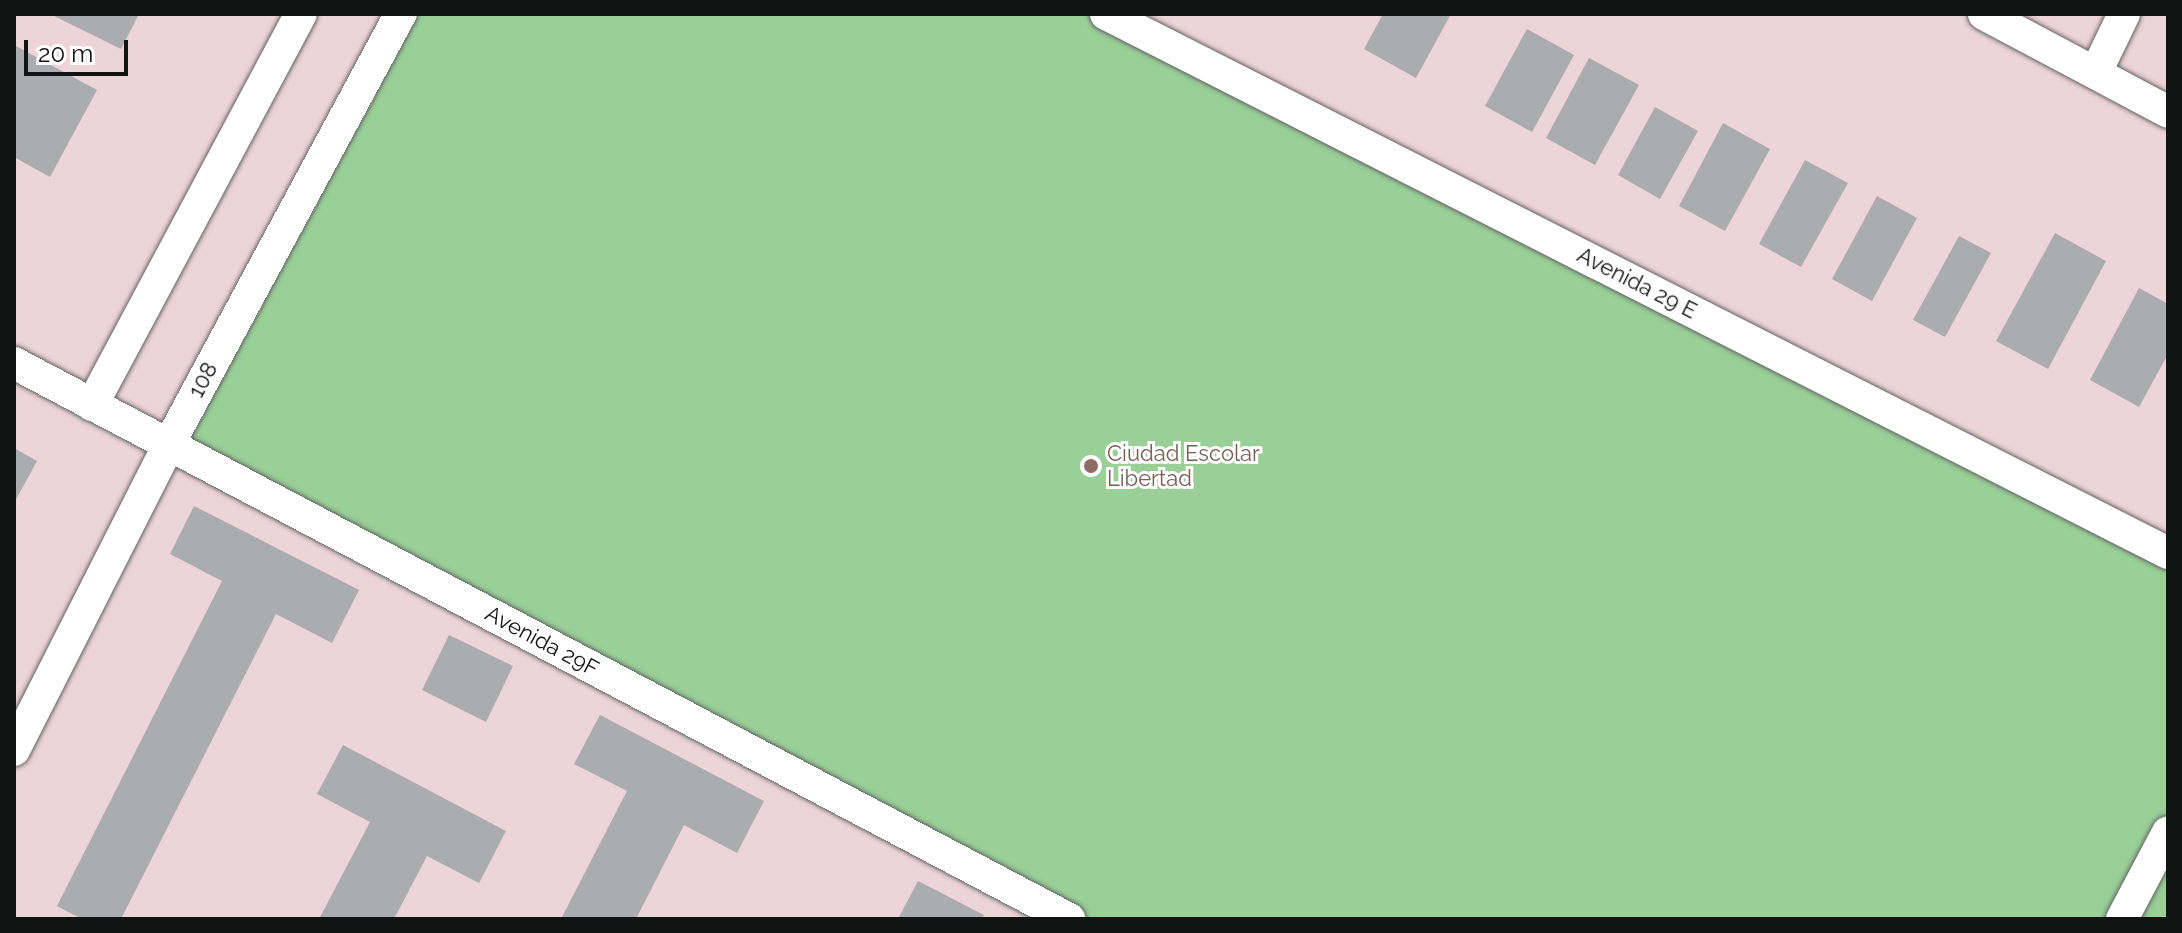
<!DOCTYPE html>
<style>
body{margin:0}
#map{position:relative;width:2182px;height:933px;overflow:hidden;background:#e4e5e6;font-family:Raleway,sans-serif}
div>[style]{position:absolute}
.education>*{inset:0;background:#edd3da}
.green>*{inset:0;background:#9acf98}
.building>*{inset:0;background:#abacad}
.roads{filter:drop-shadow(0 0 2px #626364) drop-shadow(0 0 2px #626364)}
.minor>*{height:32px;margin:-16px;padding:0 16px;transform-origin:16px;border-radius:16px;background:#fff}
.dots>*{width:22px;height:22px;translate:-50% -50%;box-sizing:border-box;border:4px solid #fff;border-radius:50%}
span{translate:-50% -50%;white-space:nowrap;text-align:center;line-height:1.15;-webkit-text-stroke:6px #fff;paint-order:stroke}
.street-label{font-size:22px;color:#121313}
.education-label{font-size:22px;color:#785e54}
.left{translate:0 -50%;text-align:left}
.frame{position:absolute;inset:0;border:16px solid #121313;pointer-events:none}
.scale{position:absolute;left:24px;top:40px;width:104px;height:36px;box-sizing:border-box;border:4px solid #121313;border-top:0;padding-left:10px;font-size:24px;line-height:28px;white-space:nowrap;color:#121313;-webkit-text-stroke:6px #fff;paint-order:stroke}
</style>
<div id="map">
<div class="education">
<div style="clip-path:polygon(14px 14px,2168px 14px,2168px 919px,14px 919px)"></div>
</div>
<div class="green">
<div style="clip-path:polygon(401px 14px,1106px 14px,2168px 553px,2168px 919px,1069px 919px,169px 444px)"></div>
</div>
<div class="building">
<div style="clip-path:polygon(50px 14px,139px 14px,121px 49px)"></div>
<div style="clip-path:polygon(1383px 14px,1451px 14px,1416px 78px,1364px 49px)"></div>
<div style="clip-path:polygon(1527px 29px,1574px 55px,1532px 132px,1485px 106px)"></div>
<div style="clip-path:polygon(14px 45px,97px 90px,50px 177px,14px 157px)"></div>
<div style="clip-path:polygon(1589px 58px,1639px 85px,1595px 165px,1546px 138px)"></div>
<div style="clip-path:polygon(1655px 107px,1698px 131px,1660px 199px,1618px 175px)"></div>
<div style="clip-path:polygon(1723px 123px,1770px 149px,1725px 231px,1679px 206px)"></div>
<div style="clip-path:polygon(1805px 160px,1848px 183px,1801px 267px,1759px 244px)"></div>
<div style="clip-path:polygon(1877px 196px,1917px 218px,1872px 301px,1832px 279px)"></div>
<div style="clip-path:polygon(2055px 233px,2106px 261px,2048px 369px,1996px 341px)"></div>
<div style="clip-path:polygon(1959px 236px,1991px 253px,1945px 337px,1913px 320px)"></div>
<div style="clip-path:polygon(2139px 288px,2168px 304px,2168px 354px,2139px 407px,2090px 380px)"></div>
<div style="clip-path:polygon(14px 448px,37px 461px,14px 503px)"></div>
<div style="clip-path:polygon(194px 506px,359px 590px,332px 643px,276px 614px,121px 919px,82px 919px,57px 906px,222px 581px,170px 554px)"></div>
<div style="clip-path:polygon(449px 635px,513px 666px,486px 722px,422px 690px)"></div>
<div style="clip-path:polygon(600px 715px,764px 801px,737px 853px,684px 825px,636px 919px,561px 919px,627px 791px,574px 764px)"></div>
<div style="clip-path:polygon(343px 745px,506px 831px,479px 883px,427px 856px,394px 919px,319px 919px,370px 822px,317px 794px)"></div>
<div style="clip-path:polygon(918px 881px,984px 915px,982px 919px,898px 919px)"></div>
</div>
<div class="roads">
<div class="minor">
<div style="left:1106px;top:14px;width:1191px;rotate:26.91deg"></div>
<div style="left:1984px;top:14px;width:208px;rotate:28deg"></div>
<div style="left:2096px;top:72px;width:64px;rotate:-64.2deg"></div>
<div style="left:14px;top:363px;width:1193px;rotate:27.79deg"></div>
<div style="left:92px;top:405px;width:443px;rotate:-61.9deg"></div>
<div style="left:14px;top:750px;width:343px;rotate:-63.1deg"></div>
<div style="left:169px;top:444px;width:489px;rotate:-61.7deg"></div>
<div style="left:2122px;top:919px;width:98px;rotate:-62.1deg"></div>
</div>
</div>
<div class="dots">
<div style="left:1091px;top:466px;background:#8d6e63"></div>
</div>
<div class="street-label">
<span style="left:1637px;top:283px;rotate:27deg">Avenida 29 E</span>
<span style="left:203px;top:380px;rotate:-62deg">108</span>
<span style="left:542px;top:641px;rotate:28deg">Avenida 29F</span>
</div>
<div class="education-label">
<span class="left" style="left:1107px;top:466px">Ciudad Escolar<br>Libertad</span>
</div>
<div class="frame"></div>
<div class="scale">20 m</div>
</div>
